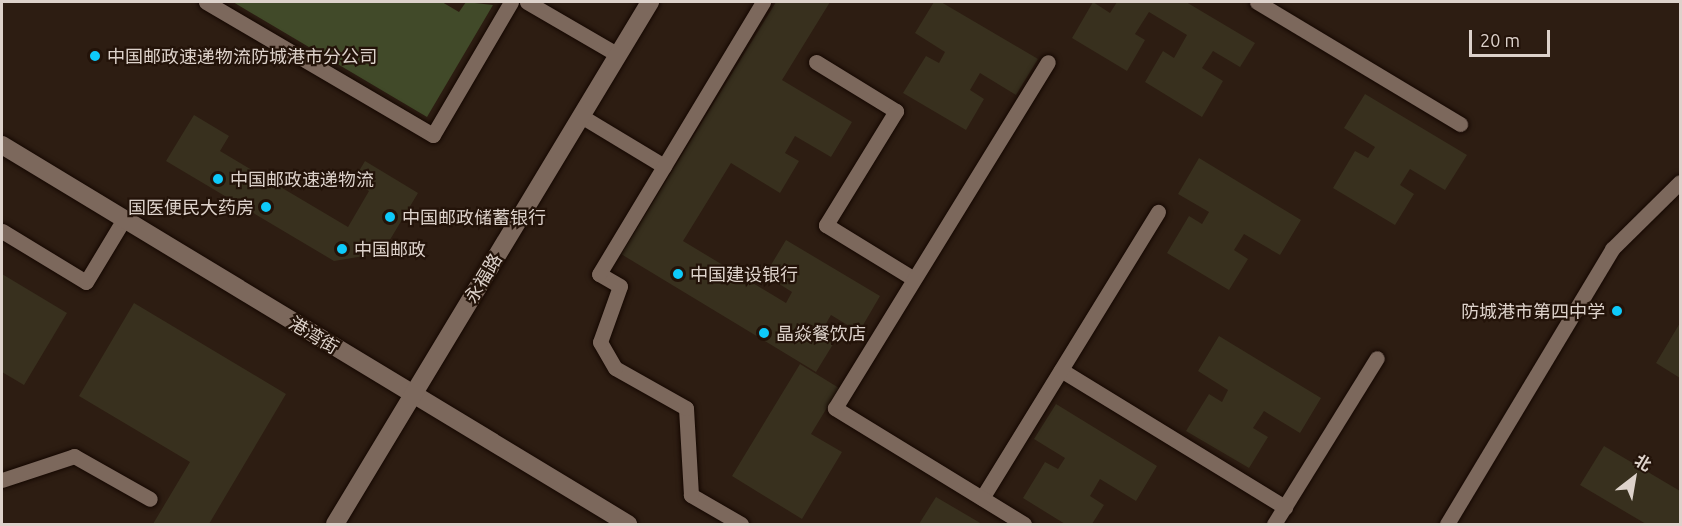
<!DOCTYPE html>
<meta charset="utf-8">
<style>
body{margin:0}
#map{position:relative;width:1682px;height:526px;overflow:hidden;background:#2d1d12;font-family:Ubuntu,"Noto Sans SC",sans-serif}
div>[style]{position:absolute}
.green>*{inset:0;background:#414a29}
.building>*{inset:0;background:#38301e}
.roads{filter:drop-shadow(0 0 2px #140701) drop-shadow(0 0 2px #140701)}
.service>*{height:15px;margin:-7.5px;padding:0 7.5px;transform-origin:7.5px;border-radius:7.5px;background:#7c685c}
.minor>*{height:18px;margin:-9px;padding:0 9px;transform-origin:9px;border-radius:9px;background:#7c685c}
.tertiary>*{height:18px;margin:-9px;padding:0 9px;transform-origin:9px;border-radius:9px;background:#7c685c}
.dots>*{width:16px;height:16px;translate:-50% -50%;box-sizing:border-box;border:3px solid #231309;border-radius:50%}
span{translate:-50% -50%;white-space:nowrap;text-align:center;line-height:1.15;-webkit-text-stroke:4.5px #231309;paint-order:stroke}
.poi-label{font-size:18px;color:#ddd2cb}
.left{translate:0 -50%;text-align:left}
.right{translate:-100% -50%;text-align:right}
.street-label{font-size:18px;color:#ddd2cb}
.frame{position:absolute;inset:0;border:3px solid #ddd2cb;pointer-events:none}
.north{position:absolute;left:1604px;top:448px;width:60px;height:60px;-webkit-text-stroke:4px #231309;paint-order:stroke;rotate:31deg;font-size:16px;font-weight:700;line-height:24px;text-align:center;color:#ddd2cb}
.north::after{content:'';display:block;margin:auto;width:21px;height:27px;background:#ddd2cb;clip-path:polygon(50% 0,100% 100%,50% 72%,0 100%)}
.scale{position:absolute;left:1469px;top:30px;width:81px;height:27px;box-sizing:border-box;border:3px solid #ddd2cb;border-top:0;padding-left:8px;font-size:18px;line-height:21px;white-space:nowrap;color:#ddd2cb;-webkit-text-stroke:4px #231309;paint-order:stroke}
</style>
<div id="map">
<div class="green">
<div style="clip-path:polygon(233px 2px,442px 2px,459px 12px,466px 2px,493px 5px,427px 117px)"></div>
</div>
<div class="building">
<div style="clip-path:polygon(776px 2px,830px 2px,782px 80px,852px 122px,831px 157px,795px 136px,785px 153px,799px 161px,780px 193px,731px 163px,683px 241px,786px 303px,792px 292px,765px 275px,786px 240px,880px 296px,859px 332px,831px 315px,821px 332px,835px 341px,816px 372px,621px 254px)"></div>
<div style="clip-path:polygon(934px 2px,941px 2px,1038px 59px,1016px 95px,980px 73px,970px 90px,984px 99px,966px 130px,903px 93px,926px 56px,939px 63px,945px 52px,915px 33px)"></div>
<div style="clip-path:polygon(1093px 2px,1110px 13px,1117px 2px,1186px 2px,1255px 43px,1240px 67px,1213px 51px,1202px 68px,1223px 81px,1202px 117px,1145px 82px,1163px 51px,1174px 58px,1187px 35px,1149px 12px,1135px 34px,1145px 40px,1127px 71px,1072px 38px)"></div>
<div style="clip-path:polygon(1365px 94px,1467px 155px,1445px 190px,1410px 169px,1400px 185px,1414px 194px,1395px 225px,1333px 188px,1355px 151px,1368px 158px,1375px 147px,1344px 128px)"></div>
<div style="clip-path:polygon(194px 115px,229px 136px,220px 151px,348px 227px,369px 191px,353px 181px,365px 161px,418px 193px,382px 253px,334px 261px,166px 161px)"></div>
<div style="clip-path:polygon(1199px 158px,1301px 220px,1280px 255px,1244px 234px,1234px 250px,1248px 259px,1229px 290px,1167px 253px,1189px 216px,1202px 224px,1209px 212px,1178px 194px)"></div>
<div style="clip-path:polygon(2px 274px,67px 313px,24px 385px,2px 372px)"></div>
<div style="clip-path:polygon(134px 303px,286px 394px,209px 524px,153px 524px,190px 462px,79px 396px)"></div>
<div style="clip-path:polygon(1680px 323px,1680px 378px,1656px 363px)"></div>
<div style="clip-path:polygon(1219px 336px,1321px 398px,1300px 433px,1264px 411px,1253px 428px,1268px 437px,1249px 468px,1186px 431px,1209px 394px,1222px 402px,1228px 390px,1198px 371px)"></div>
<div style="clip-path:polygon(800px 364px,839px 388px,811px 434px,842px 452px,802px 519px,732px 476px)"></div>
<div style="clip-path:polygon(1056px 404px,1157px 466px,1136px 501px,1100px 479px,1090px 496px,1104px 505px,1092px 524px,1065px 524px,1023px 498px,1045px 462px,1058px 469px,1065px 458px,1034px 439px)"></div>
<div style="clip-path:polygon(1604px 446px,1680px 491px,1680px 524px,1646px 524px,1580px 485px)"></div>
<div style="clip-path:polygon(936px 497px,982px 524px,919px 524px)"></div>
</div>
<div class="roads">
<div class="service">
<div style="left:206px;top:2px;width:263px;rotate:30.4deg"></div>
<div style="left:433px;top:135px;width:154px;rotate:-59.6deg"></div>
<div style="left:527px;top:2px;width:105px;rotate:30.2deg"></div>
<div style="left:1257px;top:2px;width:237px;rotate:31deg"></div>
<div style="left:816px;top:62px;width:94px;rotate:31.5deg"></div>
<div style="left:896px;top:111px;width:134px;rotate:121.6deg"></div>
<div style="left:826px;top:225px;width:103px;rotate:31.5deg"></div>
<div style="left:581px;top:116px;width:97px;rotate:31.1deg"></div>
<div style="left:2px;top:231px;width:98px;rotate:31.3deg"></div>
<div style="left:86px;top:282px;width:74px;rotate:-58.9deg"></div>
<div style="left:1061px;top:370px;width:263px;rotate:31.5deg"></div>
<div style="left:2px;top:480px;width:76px;rotate:-18.4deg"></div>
<div style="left:74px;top:456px;width:87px;rotate:29.5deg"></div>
<div style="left:982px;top:498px;width:336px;rotate:-58.4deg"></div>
<div style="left:741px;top:524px;width:58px;rotate:-149.9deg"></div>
<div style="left:691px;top:495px;width:87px;rotate:-93.3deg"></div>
<div style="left:686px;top:408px;width:81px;rotate:-150.6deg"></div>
<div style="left:615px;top:368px;width:30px;rotate:-120deg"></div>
<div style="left:600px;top:342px;width:59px;rotate:-70.3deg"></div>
<div style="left:620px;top:286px;width:24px;rotate:-150deg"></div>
<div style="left:599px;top:274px;width:318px;rotate:-58.9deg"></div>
<div style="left:1024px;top:524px;width:222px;rotate:-148.5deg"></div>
<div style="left:835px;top:408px;width:406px;rotate:-58.4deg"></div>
<div style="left:1274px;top:524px;width:195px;rotate:-58.2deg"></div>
<div style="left:1447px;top:524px;width:321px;rotate:-59deg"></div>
<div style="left:1612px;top:249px;width:95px;rotate:-44.6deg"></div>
</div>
<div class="minor">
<div style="left:2px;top:145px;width:732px;rotate:31.19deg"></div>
</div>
<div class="tertiary">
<div style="left:335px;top:524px;width:610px;rotate:-58.89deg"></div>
</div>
</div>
<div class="dots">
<div style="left:95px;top:56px;background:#0ecafa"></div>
<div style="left:218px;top:179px;background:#0ecafa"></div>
<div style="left:266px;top:207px;background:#0ecafa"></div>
<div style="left:390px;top:217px;background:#0ecafa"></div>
<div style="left:342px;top:249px;background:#0ecafa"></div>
<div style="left:678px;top:274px;background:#0ecafa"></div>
<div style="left:1617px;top:311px;background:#0ecafa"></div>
<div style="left:764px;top:333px;background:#0ecafa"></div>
</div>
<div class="poi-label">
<span class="left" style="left:107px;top:56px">中国邮政速递物流防城港市分公司</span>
<span class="left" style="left:230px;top:179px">中国邮政速递物流</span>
<span class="right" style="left:254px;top:207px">国医便民大药房</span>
<span class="left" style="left:402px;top:217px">中国邮政储蓄银行</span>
<span class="left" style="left:354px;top:249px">中国邮政</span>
<span class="left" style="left:690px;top:274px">中国建设银行</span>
<span class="right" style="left:1605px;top:311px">防城港市第四中学</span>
<span class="left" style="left:776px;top:333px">晶焱餐饮店</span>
</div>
<div class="street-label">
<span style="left:483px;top:278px;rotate:-59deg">永福路</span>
<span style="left:314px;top:335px;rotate:31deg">港湾街</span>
</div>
<div class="frame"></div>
<div class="north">北</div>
<div class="scale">20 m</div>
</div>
